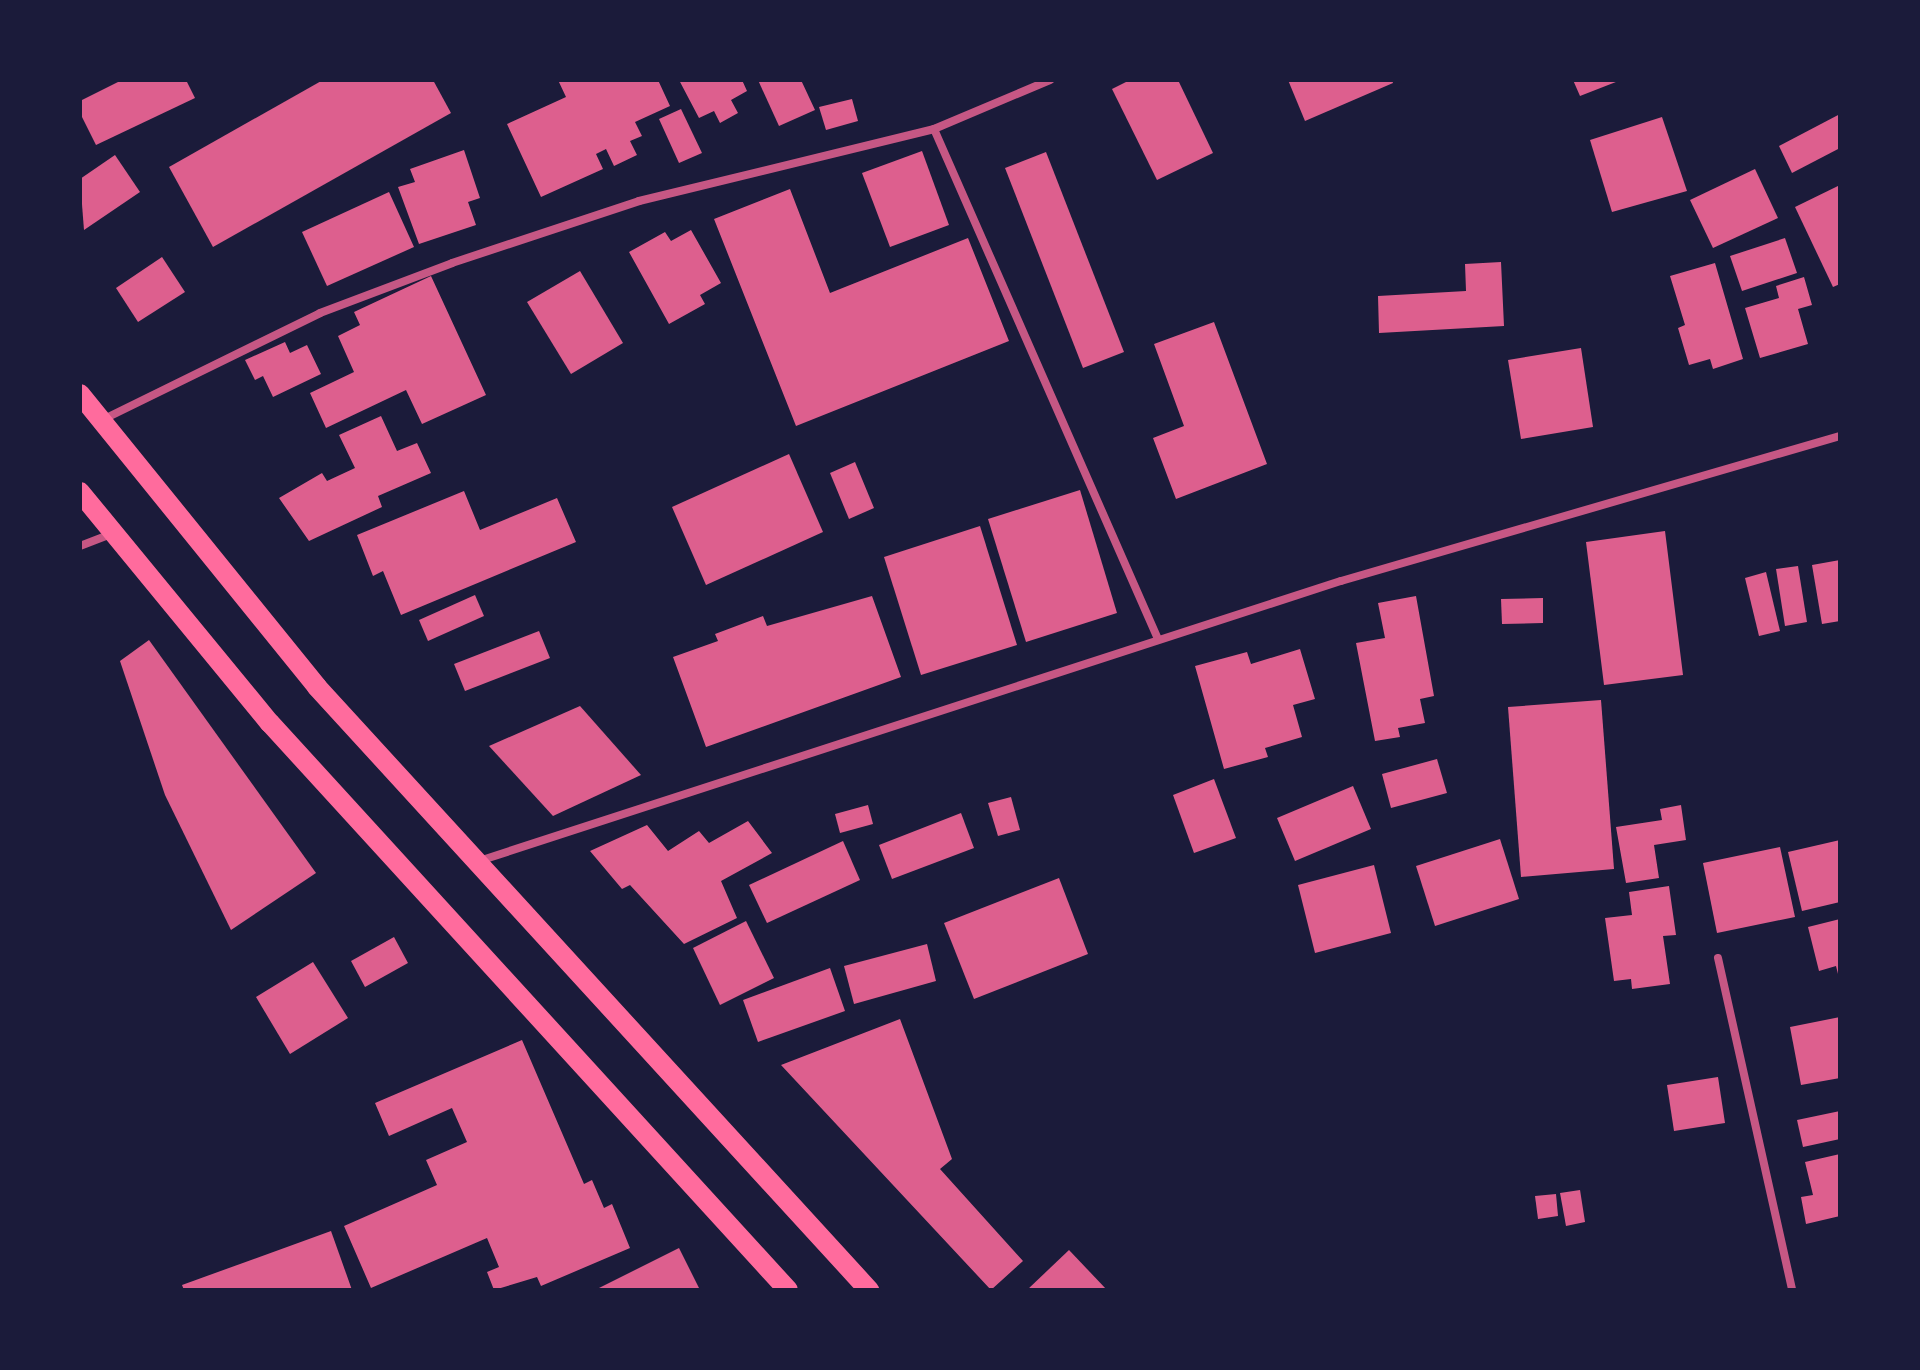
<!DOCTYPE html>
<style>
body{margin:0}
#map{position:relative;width:1920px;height:1370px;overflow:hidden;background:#1b1b3a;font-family:Arial,sans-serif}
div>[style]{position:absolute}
.building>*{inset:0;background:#dd5f8e}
.minor>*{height:8px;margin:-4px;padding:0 4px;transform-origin:4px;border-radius:4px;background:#c65784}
.primary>*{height:20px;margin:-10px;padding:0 10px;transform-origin:10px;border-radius:10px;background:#ff6b9d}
span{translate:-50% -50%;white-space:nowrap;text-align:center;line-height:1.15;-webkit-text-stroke:6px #1b1b3a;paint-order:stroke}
.frame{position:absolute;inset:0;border:82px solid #1b1b3a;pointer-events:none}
</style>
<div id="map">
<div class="building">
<div style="clip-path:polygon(122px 80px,186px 80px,195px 98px,96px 145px,80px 113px,80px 101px)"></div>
<div style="clip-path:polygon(323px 80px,433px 80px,451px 113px,213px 247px,169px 167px)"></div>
<div style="clip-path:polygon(558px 80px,658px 80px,670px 106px,635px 122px,642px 136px,630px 141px,637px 155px,614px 166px,606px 149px,596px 154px,603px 169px,541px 197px,507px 124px,566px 97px)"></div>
<div style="clip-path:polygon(679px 80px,742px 80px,747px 91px,731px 100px,738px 113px,720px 123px,714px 111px,699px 118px)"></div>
<div style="clip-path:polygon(758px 80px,801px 80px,815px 110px,779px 126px)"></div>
<div style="clip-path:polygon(1130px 80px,1178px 80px,1213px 153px,1157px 180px,1112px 89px)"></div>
<div style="clip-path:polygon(1288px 80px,1392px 80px,1393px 83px,1305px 121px)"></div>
<div style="clip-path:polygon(1573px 80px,1621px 80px,1580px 96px)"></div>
<div style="clip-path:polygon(852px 99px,858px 121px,826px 130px,819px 107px)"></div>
<div style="clip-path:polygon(681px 109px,702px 153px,679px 163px,659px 119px)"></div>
<div style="clip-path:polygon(1840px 114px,1840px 148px,1792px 173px,1779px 146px)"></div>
<div style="clip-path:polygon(1662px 117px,1687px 191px,1612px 212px,1590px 140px)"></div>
<div style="clip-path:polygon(464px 150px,480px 198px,468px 202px,476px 225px,419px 244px,398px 187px,415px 182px,410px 169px)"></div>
<div style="clip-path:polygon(922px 151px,949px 225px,890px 247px,862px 173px)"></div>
<div style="clip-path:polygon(1046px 152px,1124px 352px,1083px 368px,1005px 168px)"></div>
<div style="clip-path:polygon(115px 155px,140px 192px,84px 230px,80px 179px)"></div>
<div style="clip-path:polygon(1755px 169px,1778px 218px,1713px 248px,1690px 200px)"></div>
<div style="clip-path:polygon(1840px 185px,1840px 284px,1833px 287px,1795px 207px)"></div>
<div style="clip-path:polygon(790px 189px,830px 293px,968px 238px,1009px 341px,796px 426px,714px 219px)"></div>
<div style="clip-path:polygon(389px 192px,414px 247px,327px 286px,302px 232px)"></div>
<div style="clip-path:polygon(691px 230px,721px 283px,700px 295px,705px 304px,669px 324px,629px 252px,665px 232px,671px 241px)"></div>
<div style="clip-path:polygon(1785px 238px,1797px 273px,1742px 291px,1730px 256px)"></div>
<div style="clip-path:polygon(162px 257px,185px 292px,138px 322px,116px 288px)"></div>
<div style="clip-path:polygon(1501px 262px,1504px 326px,1379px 333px,1378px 296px,1466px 291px,1465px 264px)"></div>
<div style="clip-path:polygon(1715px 263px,1743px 359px,1713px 369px,1710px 359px,1689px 365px,1678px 328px,1685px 325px,1670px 276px)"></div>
<div style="clip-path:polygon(580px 271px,623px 343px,571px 374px,527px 302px)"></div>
<div style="clip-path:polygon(431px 276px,486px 395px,422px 424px,406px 390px,326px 428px,310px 393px,354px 372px,338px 336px,360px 325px,354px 312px)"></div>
<div style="clip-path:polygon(1804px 277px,1812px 305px,1798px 309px,1808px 344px,1760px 358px,1745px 308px,1779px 298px,1776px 286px)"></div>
<div style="clip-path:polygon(1214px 322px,1267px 464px,1176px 499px,1153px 438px,1184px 426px,1154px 344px)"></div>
<div style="clip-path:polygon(285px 342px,290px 353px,307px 345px,321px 374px,273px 397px,263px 376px,255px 380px,245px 360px)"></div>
<div style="clip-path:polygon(1581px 348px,1593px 427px,1521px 439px,1508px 360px)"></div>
<div style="clip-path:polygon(381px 416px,397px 451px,417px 443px,431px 473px,378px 496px,382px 507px,309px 541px,279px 498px,322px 473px,327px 481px,355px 468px,339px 435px)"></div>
<div style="clip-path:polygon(789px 454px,823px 532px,706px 585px,672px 507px)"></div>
<div style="clip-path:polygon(855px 462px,874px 508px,849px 519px,830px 473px)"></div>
<div style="clip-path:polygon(1080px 490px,1117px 613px,1026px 642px,988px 519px)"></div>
<div style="clip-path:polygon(464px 491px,480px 530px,557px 498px,576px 542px,401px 615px,383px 571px,373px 576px,357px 535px)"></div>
<div style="clip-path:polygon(980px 526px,1017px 645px,921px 675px,884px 557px)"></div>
<div style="clip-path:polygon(1665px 531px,1683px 675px,1604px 685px,1586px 542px)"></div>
<div style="clip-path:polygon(1840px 560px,1840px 621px,1822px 624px,1812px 565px)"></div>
<div style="clip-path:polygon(1798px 566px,1807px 622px,1785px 626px,1776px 569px)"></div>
<div style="clip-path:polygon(1766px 572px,1780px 631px,1759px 636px,1745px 578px)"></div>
<div style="clip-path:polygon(475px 595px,484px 616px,428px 641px,419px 620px)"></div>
<div style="clip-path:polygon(872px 596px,901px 677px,706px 747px,673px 657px,718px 641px,715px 634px,763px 616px,767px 626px)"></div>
<div style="clip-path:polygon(1416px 596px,1434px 696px,1420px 699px,1425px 723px,1398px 728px,1400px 737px,1375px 741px,1356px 643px,1385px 638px,1378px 603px)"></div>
<div style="clip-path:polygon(1543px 598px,1543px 623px,1502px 624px,1501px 599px)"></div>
<div style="clip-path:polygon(539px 631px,550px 658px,465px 691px,454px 664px)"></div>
<div style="clip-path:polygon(149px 640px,316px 873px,231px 930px,165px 795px,120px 661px)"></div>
<div style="clip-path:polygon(1300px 649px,1315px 699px,1293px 705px,1302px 737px,1265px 748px,1268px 757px,1224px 769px,1195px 666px,1247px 652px,1251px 664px)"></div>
<div style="clip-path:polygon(1601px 700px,1614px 869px,1521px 877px,1508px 707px)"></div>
<div style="clip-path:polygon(580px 706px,641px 775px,553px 816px,489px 746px)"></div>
<div style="clip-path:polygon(1437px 759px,1447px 793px,1391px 808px,1382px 774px)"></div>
<div style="clip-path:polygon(1214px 779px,1236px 838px,1194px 853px,1173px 795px)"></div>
<div style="clip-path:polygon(1353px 786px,1371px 829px,1295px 861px,1277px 818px)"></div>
<div style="clip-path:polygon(1011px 797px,1020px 830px,998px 836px,988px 803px)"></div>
<div style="clip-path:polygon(868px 805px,873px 824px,840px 833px,835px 814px)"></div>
<div style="clip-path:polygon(1681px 805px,1686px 840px,1654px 845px,1659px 878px,1626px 883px,1616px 827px,1662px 820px,1660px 809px)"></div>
<div style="clip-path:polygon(961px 813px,974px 848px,892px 879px,879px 845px)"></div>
<div style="clip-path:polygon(748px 821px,772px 853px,721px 881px,737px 918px,684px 944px,630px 885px,622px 889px,590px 851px,647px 825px,668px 851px,699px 831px,709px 843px)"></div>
<div style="clip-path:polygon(1500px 839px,1519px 899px,1435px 926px,1416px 866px)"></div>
<div style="clip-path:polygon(1840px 840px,1840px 902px,1802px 911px,1788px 852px)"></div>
<div style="clip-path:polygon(843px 841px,860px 880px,767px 923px,749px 885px)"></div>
<div style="clip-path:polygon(1780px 847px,1795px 917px,1717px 933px,1703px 863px)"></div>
<div style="clip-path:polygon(1374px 865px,1391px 933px,1315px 953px,1298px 885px)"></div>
<div style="clip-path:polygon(1059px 878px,1088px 954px,974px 999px,944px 923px)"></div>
<div style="clip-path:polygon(1669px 886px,1676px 935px,1663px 936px,1670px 984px,1632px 989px,1631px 979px,1614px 981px,1605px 918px,1632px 915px,1629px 892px)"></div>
<div style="clip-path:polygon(1840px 919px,1840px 977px,1839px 978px,1836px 966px,1819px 971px,1808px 927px)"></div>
<div style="clip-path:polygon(746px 921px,774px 978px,720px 1005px,693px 948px)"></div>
<div style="clip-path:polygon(394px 937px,408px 963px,365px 987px,351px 961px)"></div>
<div style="clip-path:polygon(927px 944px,936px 981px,854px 1004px,844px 966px)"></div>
<div style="clip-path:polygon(313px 962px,348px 1018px,290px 1054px,256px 997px)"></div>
<div style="clip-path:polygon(830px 968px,845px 1011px,758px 1042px,743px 1000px)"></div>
<div style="clip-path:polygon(1840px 1017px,1840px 1078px,1801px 1085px,1790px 1027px)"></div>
<div style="clip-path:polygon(900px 1019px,952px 1159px,940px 1169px,1023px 1261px,991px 1290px,781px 1065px)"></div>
<div style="clip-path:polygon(522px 1040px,584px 1184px,592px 1180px,604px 1208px,612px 1204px,630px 1248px,541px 1286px,537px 1277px,494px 1290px,487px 1272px,499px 1267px,487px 1238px,371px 1288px,344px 1226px,437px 1185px,426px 1160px,467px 1142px,452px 1108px,389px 1136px,375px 1103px)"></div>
<div style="clip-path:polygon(1718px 1077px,1725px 1123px,1674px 1131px,1667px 1085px)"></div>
<div style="clip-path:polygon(1840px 1111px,1840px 1139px,1803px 1147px,1797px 1120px)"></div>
<div style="clip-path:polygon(1840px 1154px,1840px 1216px,1806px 1224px,1801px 1197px,1813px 1195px,1805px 1162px)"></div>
<div style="clip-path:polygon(1580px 1190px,1585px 1222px,1566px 1226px,1560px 1193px)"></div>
<div style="clip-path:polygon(1556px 1194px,1558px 1216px,1538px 1219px,1535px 1196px)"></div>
<div style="clip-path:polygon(331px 1231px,352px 1290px,184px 1290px,182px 1285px)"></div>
<div style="clip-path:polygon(679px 1248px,700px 1290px,595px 1290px)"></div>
<div style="clip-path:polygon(1069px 1250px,1107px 1290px,1027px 1290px)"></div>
</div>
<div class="minor">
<div style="left:934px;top:129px;width:557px;rotate:66.29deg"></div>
<div style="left:102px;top:420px;width:243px;rotate:-26.1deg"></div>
<div style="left:320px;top:313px;width:141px;rotate:-20.7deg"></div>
<div style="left:452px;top:263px;width:197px;rotate:-18.3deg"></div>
<div style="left:639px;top:201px;width:304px;rotate:-13.7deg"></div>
<div style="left:934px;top:129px;width:126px;rotate:-22.9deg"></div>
<div style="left:80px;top:546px;width:34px;rotate:-21deg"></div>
<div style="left:479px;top:861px;width:906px;rotate:-18deg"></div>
<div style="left:1341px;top:581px;width:520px;rotate:-16.2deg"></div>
<div style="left:1718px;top:958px;width:340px;rotate:77.4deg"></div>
</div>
<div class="primary">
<div style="left:80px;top:394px;width:377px;rotate:51deg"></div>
<div style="left:317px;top:687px;width:818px;rotate:47.53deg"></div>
<div style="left:80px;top:492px;width:299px;rotate:50.6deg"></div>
<div style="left:270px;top:723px;width:768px;rotate:47.59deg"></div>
</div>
<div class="frame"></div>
</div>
